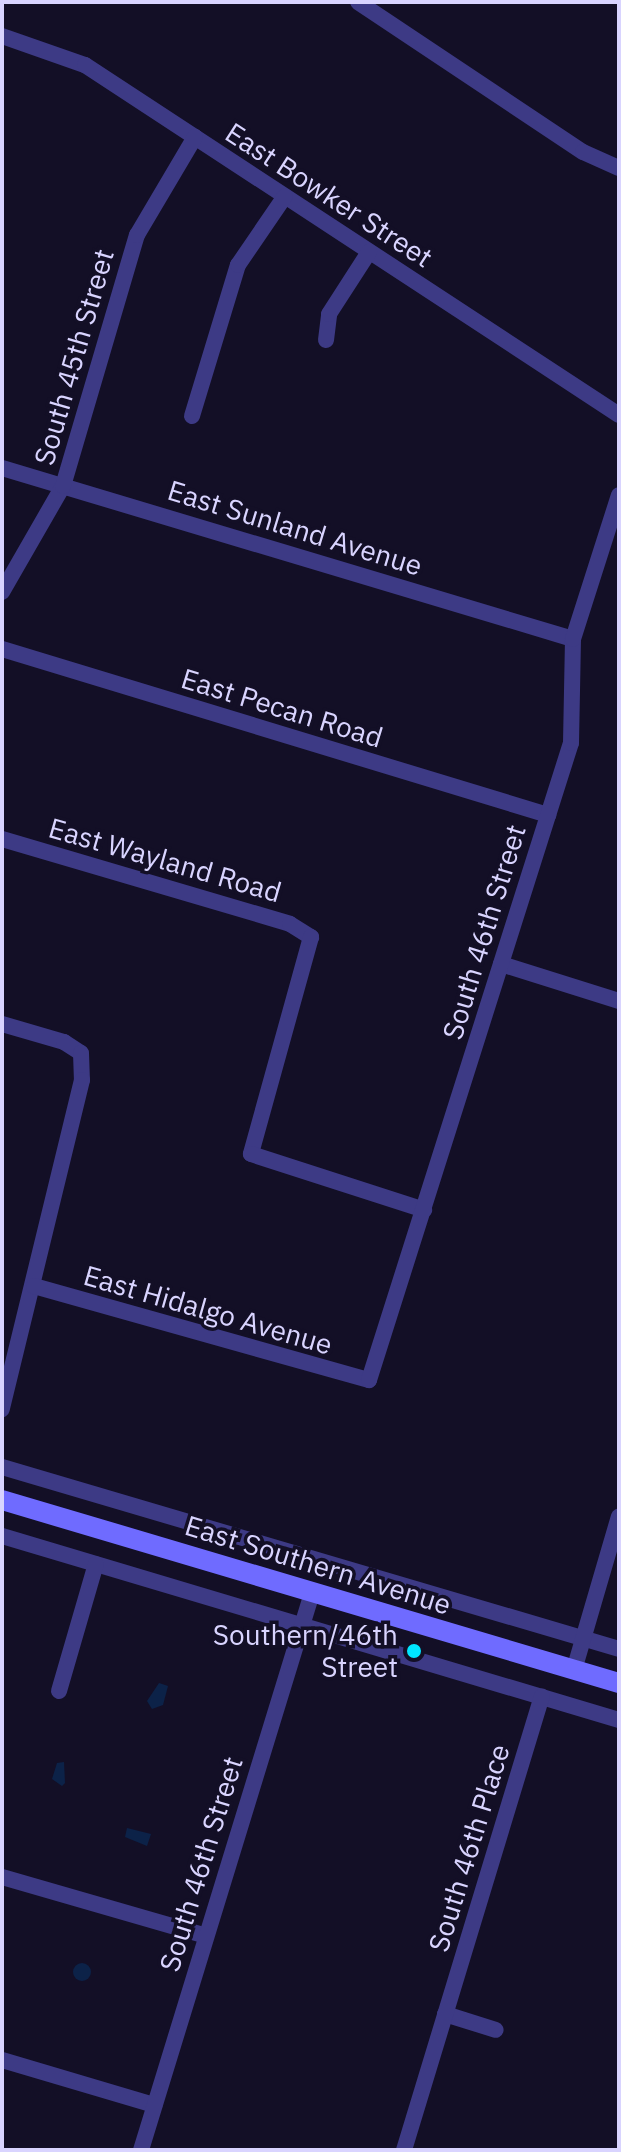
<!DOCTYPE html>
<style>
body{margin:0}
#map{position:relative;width:621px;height:2152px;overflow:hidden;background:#130f26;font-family:"IBM Plex Sans",sans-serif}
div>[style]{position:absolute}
.water>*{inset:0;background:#0c2248}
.round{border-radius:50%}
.minor>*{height:16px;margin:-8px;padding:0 8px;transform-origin:8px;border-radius:8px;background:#3d3a85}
.secondary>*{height:20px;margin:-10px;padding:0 10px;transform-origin:10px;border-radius:10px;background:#6f6bff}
.dots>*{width:22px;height:22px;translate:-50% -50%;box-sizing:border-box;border:4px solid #130f26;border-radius:50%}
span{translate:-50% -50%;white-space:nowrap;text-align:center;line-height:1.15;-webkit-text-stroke:7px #130f26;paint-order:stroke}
.street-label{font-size:28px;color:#d9d4ff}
.poi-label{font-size:28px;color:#d9d4ff}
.right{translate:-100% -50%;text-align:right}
.frame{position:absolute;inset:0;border:4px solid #d9d4ff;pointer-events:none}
</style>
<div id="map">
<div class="water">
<div style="clip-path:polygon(159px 1683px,168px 1686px,163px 1705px,152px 1709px,147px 1701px)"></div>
<div style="clip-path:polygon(64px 1762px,65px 1783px,62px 1786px,52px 1779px,57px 1763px)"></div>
<div style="clip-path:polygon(127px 1828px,151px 1834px,147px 1846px,125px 1837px)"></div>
<div class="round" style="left:73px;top:1963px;width:18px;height:18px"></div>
</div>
<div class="minor">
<div style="left:358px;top:2px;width:270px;rotate:33.7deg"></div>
<div style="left:583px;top:152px;width:39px;rotate:24deg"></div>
<div style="left:2px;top:36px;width:88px;rotate:19.3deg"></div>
<div style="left:85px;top:65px;width:638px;rotate:33.24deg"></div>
<div style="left:326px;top:340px;width:26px;rotate:-83deg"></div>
<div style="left:329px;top:314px;width:74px;rotate:-57.2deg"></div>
<div style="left:192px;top:416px;width:158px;rotate:-73.1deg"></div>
<div style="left:238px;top:265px;width:83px;rotate:-55.7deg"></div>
<div style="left:2px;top:468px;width:596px;rotate:16.67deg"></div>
<div style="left:2px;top:592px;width:122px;rotate:-60.1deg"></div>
<div style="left:63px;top:486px;width:262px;rotate:-73.6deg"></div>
<div style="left:137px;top:235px;width:114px;rotate:-59.4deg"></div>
<div style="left:2px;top:649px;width:571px;rotate:16.91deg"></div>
<div style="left:2px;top:839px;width:300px;rotate:16.4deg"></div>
<div style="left:290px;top:924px;width:25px;rotate:32deg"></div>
<div style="left:311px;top:937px;width:225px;rotate:105.5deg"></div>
<div style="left:251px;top:1154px;width:182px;rotate:17.9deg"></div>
<div style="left:501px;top:964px;width:124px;rotate:17.4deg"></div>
<div style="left:2px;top:1024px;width:65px;rotate:16.2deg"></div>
<div style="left:64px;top:1042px;width:20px;rotate:33deg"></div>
<div style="left:81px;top:1053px;width:27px;rotate:88deg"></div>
<div style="left:82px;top:1080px;width:339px;rotate:103.7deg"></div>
<div style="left:34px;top:1286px;width:348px;rotate:15.7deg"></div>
<div style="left:369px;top:1380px;width:668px;rotate:-72.41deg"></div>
<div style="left:571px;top:743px;width:104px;rotate:-88.9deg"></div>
<div style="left:573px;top:639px;width:151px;rotate:-72.3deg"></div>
<div style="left:2px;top:1467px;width:643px;rotate:16.43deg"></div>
<div style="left:2px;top:1536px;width:644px;rotate:16.61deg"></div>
<div style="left:574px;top:1670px;width:160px;rotate:-73.7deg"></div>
<div style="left:59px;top:1691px;width:132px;rotate:-73.8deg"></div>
<div style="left:2px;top:1877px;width:212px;rotate:16.1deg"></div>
<div style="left:445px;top:2014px;width:53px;rotate:17.4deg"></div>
<div style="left:2px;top:2060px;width:159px;rotate:16.5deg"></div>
<div style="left:141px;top:2150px;width:583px;rotate:-72.93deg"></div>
<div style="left:404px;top:2150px;width:474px;rotate:-73.1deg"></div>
</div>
<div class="secondary">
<div style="left:2px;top:1500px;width:644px;rotate:16.52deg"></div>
</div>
<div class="dots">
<div style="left:414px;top:1651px;background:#00e5ff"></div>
</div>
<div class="street-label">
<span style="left:329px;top:195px;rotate:33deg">East Bowker Street</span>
<span style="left:74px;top:357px;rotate:-74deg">South 45th Street</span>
<span style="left:295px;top:528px;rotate:17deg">East Sunland Avenue</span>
<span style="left:282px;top:708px;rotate:17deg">East Pecan Road</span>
<span style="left:165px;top:860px;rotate:16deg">East Wayland Road</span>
<span style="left:484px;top:932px;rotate:-73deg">South 46th Street</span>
<span style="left:208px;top:1310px;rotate:16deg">East Hidalgo Avenue</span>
<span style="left:318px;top:1565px;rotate:17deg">East Southern Avenue</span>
<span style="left:469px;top:1848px;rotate:-73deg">South 46th Place</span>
<span style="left:201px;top:1864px;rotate:-73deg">South 46th Street</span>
</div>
<div class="poi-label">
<span class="right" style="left:398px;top:1651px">Southern/46th<br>Street</span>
</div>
<div class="frame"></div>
</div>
